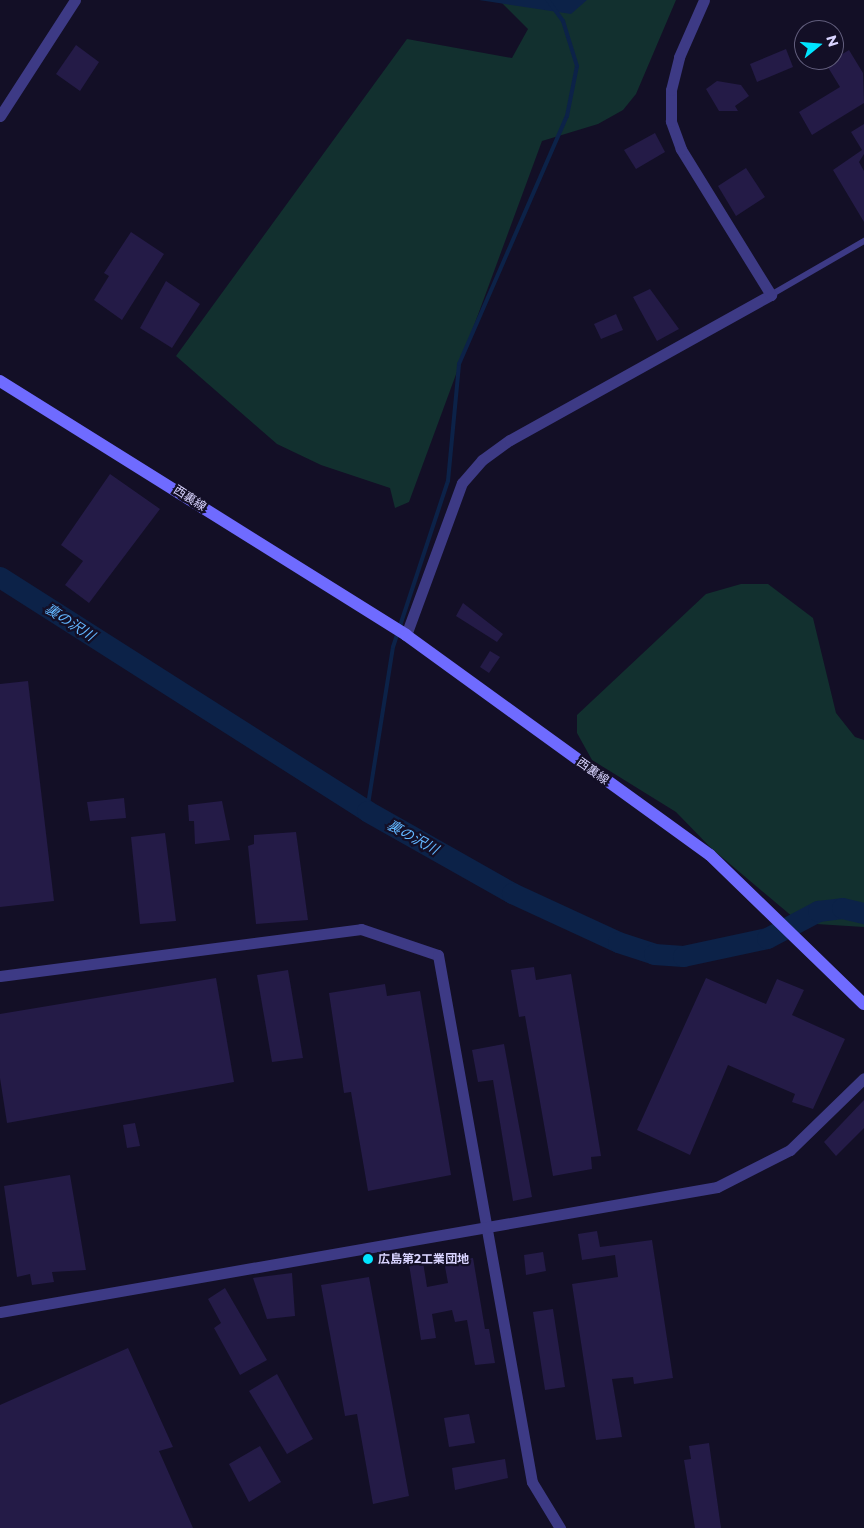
<!DOCTYPE html>
<meta charset="utf-8">
<style>
body{margin:0}
#map{position:relative;width:864px;height:1528px;overflow:hidden;background:#130f26;font-family:Montserrat,"Noto Sans JP",sans-serif}
div>[style]{position:absolute}
.green>*{inset:0;background:#12302f}
.water>*{inset:0;background:#0c2248}
.stream>*{height:4px;margin:-2px;padding:0 2px;transform-origin:2px;border-radius:2px;background:#0c2248}
.river>*{height:21px;margin:-10.5px;padding:0 10.5px;transform-origin:10.5px;border-radius:10.5px;background:#0c2248}
.building>*{inset:0;background:#241b47}
.lane>*{height:5.5px;margin:-2.75px;padding:0 2.75px;transform-origin:2.75px;border-radius:2.75px;background:#3d3a85}
.street>*{height:11px;margin:-5.5px;padding:0 5.5px;transform-origin:5.5px;border-radius:5.5px;background:#3d3a85}
.secondary>*{height:12px;margin:-6px;padding:0 6px;transform-origin:6px;border-radius:6px;background:#6f6bff}
.dots>*{width:14px;height:14px;translate:-50% -50%;box-sizing:border-box;border:2px solid #130f26;border-radius:50%}
span{translate:-50% -50%;white-space:nowrap;text-align:center;line-height:1.15;-webkit-text-stroke:4.5px #130f26;paint-order:stroke}
.street-label{font-size:12px;color:#d9d4ff}
.poi-label{font-size:12px;color:#d9d4ff;font-weight:700}
.left{translate:0 -50%;text-align:left}
.water-label{font-size:14px;color:#62b6ff;font-style:italic}
.north{position:absolute;left:794px;top:20px;width:50px;height:50px;box-sizing:border-box;background:#130f26;border:1px solid #625e7d;border-radius:50%;rotate:73deg;font-size:14px;font-weight:700;line-height:20px;text-align:center;color:#d9d4ff}
.north::after{content:'';display:block;margin:auto;width:18px;height:22px;background:#00e5ff;clip-path:polygon(50% 0,100% 100%,50% 72%,0 100%)}
</style>
<div id="map">
<div class="green">
<div style="clip-path:polygon(499px 0,676px 0,636px 94px,623px 110px,598px 124px,542px 141px,409px 502px,395px 508px,390px 488px,321px 465px,277px 444px,176px 356px,407px 39px,512px 58px,528px 29px)"></div>
<div style="clip-path:polygon(741px 584px,768px 584px,813px 618px,836px 713px,855px 737px,864px 740px,864px 927px,800px 923px,711px 848px,676px 812px,592px 760px,577px 733px,577px 715px,706px 594px)"></div>
</div>
<div class="water">
<div style="clip-path:polygon(479px 0,587px 0,571px 14px)"></div>
</div>
<div class="stream">
<div style="left:367px;top:811px;width:166px;rotate:-81deg"></div>
<div style="left:393px;top:647px;width:175px;rotate:-71.7deg"></div>
<div style="left:448px;top:481px;width:118px;rotate:-84.6deg"></div>
<div style="left:459px;top:364px;width:270px;rotate:-66.5deg"></div>
<div style="left:567px;top:116px;width:51px;rotate:-78.7deg"></div>
<div style="left:577px;top:66px;width:47px;rotate:-107.3deg"></div>
<div style="left:563px;top:21px;width:26px;rotate:-126deg"></div>
</div>
<div class="river">
<div style="left:0;top:577px;width:435px;rotate:32.5deg"></div>
<div style="left:367px;top:811px;width:167px;rotate:29.5deg"></div>
<div style="left:512px;top:893px;width:117px;rotate:24.8deg"></div>
<div style="left:618px;top:942px;width:38px;rotate:18deg"></div>
<div style="left:654px;top:954px;width:29px;rotate:4deg"></div>
<div style="left:683px;top:956px;width:86px;rotate:-12.1deg"></div>
<div style="left:767px;top:938px;width:58px;rotate:-27.9deg"></div>
<div style="left:818px;top:911px;width:24px;rotate:-7deg"></div>
<div style="left:842px;top:908px;width:23px;rotate:13deg"></div>
</div>
<div class="building">
<div style="clip-path:polygon(76px 45px,99px 62px,80px 91px,56px 74px)"></div>
<div style="clip-path:polygon(786px 49px,793px 67px,757px 82px,750px 64px)"></div>
<div style="clip-path:polygon(849px 50px,863px 73px,864px 103px,812px 135px,799px 112px,840px 87px,826px 64px)"></div>
<div style="clip-path:polygon(717px 81px,741px 85px,749px 96px,735px 106px,738px 111px,719px 111px,706px 89px)"></div>
<div style="clip-path:polygon(864px 124px,864px 154px,859px 162px,864px 171px,864px 222px,833px 170px,862px 150px,851px 132px)"></div>
<div style="clip-path:polygon(655px 133px,665px 152px,636px 169px,624px 150px)"></div>
<div style="clip-path:polygon(746px 168px,765px 197px,736px 216px,718px 186px)"></div>
<div style="clip-path:polygon(131px 232px,164px 254px,122px 320px,94px 300px,109px 276px,104px 273px)"></div>
<div style="clip-path:polygon(166px 281px,200px 304px,172px 348px,140px 328px)"></div>
<div style="clip-path:polygon(650px 289px,679px 329px,657px 341px,633px 297px)"></div>
<div style="clip-path:polygon(616px 314px,623px 330px,601px 339px,594px 324px)"></div>
<div style="clip-path:polygon(110px 474px,160px 509px,89px 603px,65px 585px,83px 561px,61px 545px)"></div>
<div style="clip-path:polygon(463px 603px,503px 634px,497px 642px,456px 616px)"></div>
<div style="clip-path:polygon(490px 651px,500px 657px,489px 673px,480px 667px)"></div>
<div style="clip-path:polygon(28px 681px,54px 901px,0 907px,0 684px)"></div>
<div style="clip-path:polygon(124px 798px,126px 818px,90px 821px,87px 802px)"></div>
<div style="clip-path:polygon(222px 801px,230px 840px,195px 844px,194px 821px,189px 821px,188px 805px)"></div>
<div style="clip-path:polygon(296px 832px,308px 920px,256px 924px,248px 846px,254px 844px,254px 835px)"></div>
<div style="clip-path:polygon(165px 833px,176px 921px,140px 924px,131px 837px)"></div>
<div style="clip-path:polygon(534px 967px,536px 980px,571px 974px,601px 1156px,591px 1157px,592px 1169px,553px 1176px,525px 1016px,519px 1017px,511px 970px)"></div>
<div style="clip-path:polygon(288px 970px,303px 1058px,272px 1062px,257px 975px)"></div>
<div style="clip-path:polygon(216px 978px,234px 1082px,7px 1123px,0 1078px,0 1014px)"></div>
<div style="clip-path:polygon(706px 978px,766px 1004px,777px 979px,804px 990px,792px 1015px,845px 1039px,813px 1109px,792px 1102px,795px 1094px,728px 1065px,690px 1155px,637px 1130px)"></div>
<div style="clip-path:polygon(385px 984px,387px 996px,420px 991px,451px 1175px,368px 1191px,351px 1092px,344px 1093px,329px 993px)"></div>
<div style="clip-path:polygon(504px 1044px,532px 1197px,513px 1201px,493px 1080px,478px 1082px,472px 1050px)"></div>
<div style="clip-path:polygon(864px 1100px,864px 1128px,836px 1156px,824px 1142px)"></div>
<div style="clip-path:polygon(135px 1123px,140px 1146px,127px 1148px,123px 1125px)"></div>
<div style="clip-path:polygon(70px 1175px,86px 1270px,52px 1272px,54px 1282px,32px 1285px,30px 1274px,17px 1277px,4px 1186px)"></div>
<div style="clip-path:polygon(597px 1231px,600px 1247px,652px 1240px,673px 1378px,634px 1384px,633px 1377px,612px 1379px,622px 1437px,596px 1440px,572px 1284px,618px 1277px,615px 1255px,582px 1260px,578px 1234px)"></div>
<div style="clip-path:polygon(543px 1252px,546px 1271px,526px 1275px,524px 1255px)"></div>
<div style="clip-path:polygon(473px 1258px,485px 1329px,489px 1329px,495px 1363px,475px 1365px,467px 1320px,455px 1322px,452px 1310px,432px 1314px,436px 1338px,421px 1340px,409px 1264px,423px 1262px,427px 1287px,448px 1283px,444px 1261px)"></div>
<div style="clip-path:polygon(292px 1273px,295px 1316px,267px 1319px,253px 1278px)"></div>
<div style="clip-path:polygon(369px 1277px,409px 1496px,373px 1504px,357px 1414px,345px 1416px,321px 1285px)"></div>
<div style="clip-path:polygon(225px 1288px,267px 1360px,240px 1375px,214px 1328px,221px 1323px,208px 1299px)"></div>
<div style="clip-path:polygon(553px 1309px,565px 1387px,545px 1390px,533px 1312px)"></div>
<div style="clip-path:polygon(128px 1348px,173px 1447px,159px 1451px,193px 1528px,0 1528px,0 1405px)"></div>
<div style="clip-path:polygon(277px 1374px,313px 1439px,287px 1454px,249px 1391px)"></div>
<div style="clip-path:polygon(469px 1414px,475px 1443px,449px 1447px,444px 1418px)"></div>
<div style="clip-path:polygon(709px 1443px,721px 1528px,695px 1528px,684px 1460px,691px 1459px,689px 1446px)"></div>
<div style="clip-path:polygon(260px 1446px,281px 1482px,249px 1502px,229px 1464px)"></div>
<div style="clip-path:polygon(505px 1459px,508px 1478px,455px 1490px,452px 1468px)"></div>
</div>
<div class="lane">
<div style="left:771px;top:295px;width:108px;rotate:-30.1deg"></div>
</div>
<div class="street">
<div style="left:0;top:116px;width:138px;rotate:-57.1deg"></div>
<div style="left:406px;top:635px;width:162px;rotate:-69.8deg"></div>
<div style="left:462px;top:483px;width:30px;rotate:-49deg"></div>
<div style="left:482px;top:460px;width:34px;rotate:-36deg"></div>
<div style="left:510px;top:440px;width:299px;rotate:-29.1deg"></div>
<div style="left:771px;top:295px;width:172px;rotate:-121.7deg"></div>
<div style="left:681px;top:149px;width:30px;rotate:-110deg"></div>
<div style="left:671px;top:121px;width:31px;rotate:-90deg"></div>
<div style="left:671px;top:90px;width:34px;rotate:-76deg"></div>
<div style="left:679px;top:57px;width:62px;rotate:-66.3deg"></div>
<div style="left:0;top:976px;width:364px;rotate:-7.4deg"></div>
<div style="left:361px;top:929px;width:81px;rotate:18.7deg"></div>
<div style="left:438px;top:955px;width:535px;rotate:79.89deg"></div>
<div style="left:532px;top:1482px;width:54px;rotate:58.7deg"></div>
<div style="left:0;top:1312px;width:728px;rotate:-9.89deg"></div>
<div style="left:717px;top:1187px;width:82px;rotate:-26.9deg"></div>
<div style="left:790px;top:1150px;width:103px;rotate:-44.2deg"></div>
</div>
<div class="secondary">
<div style="left:0;top:381px;width:479px;rotate:32deg"></div>
<div style="left:406px;top:635px;width:375px;rotate:35.9deg"></div>
<div style="left:710px;top:855px;width:214px;rotate:44.1deg"></div>
</div>
<div class="dots">
<div style="left:368px;top:1259px;background:#00e5ff"></div>
</div>
<div class="street-label">
<span style="left:190px;top:498px;rotate:33deg">西裏線</span>
<span style="left:593px;top:771px;rotate:36deg">西裏線</span>
</div>
<div class="poi-label">
<span class="left" style="left:378px;top:1259px">広島第2工業団地</span>
</div>
<div class="water-label">
<span style="left:70px;top:622px;rotate:33deg">裏の沢川</span>
<span style="left:413px;top:837px;rotate:29deg">裏の沢川</span>
</div>
<div class="north">N</div>
</div>
